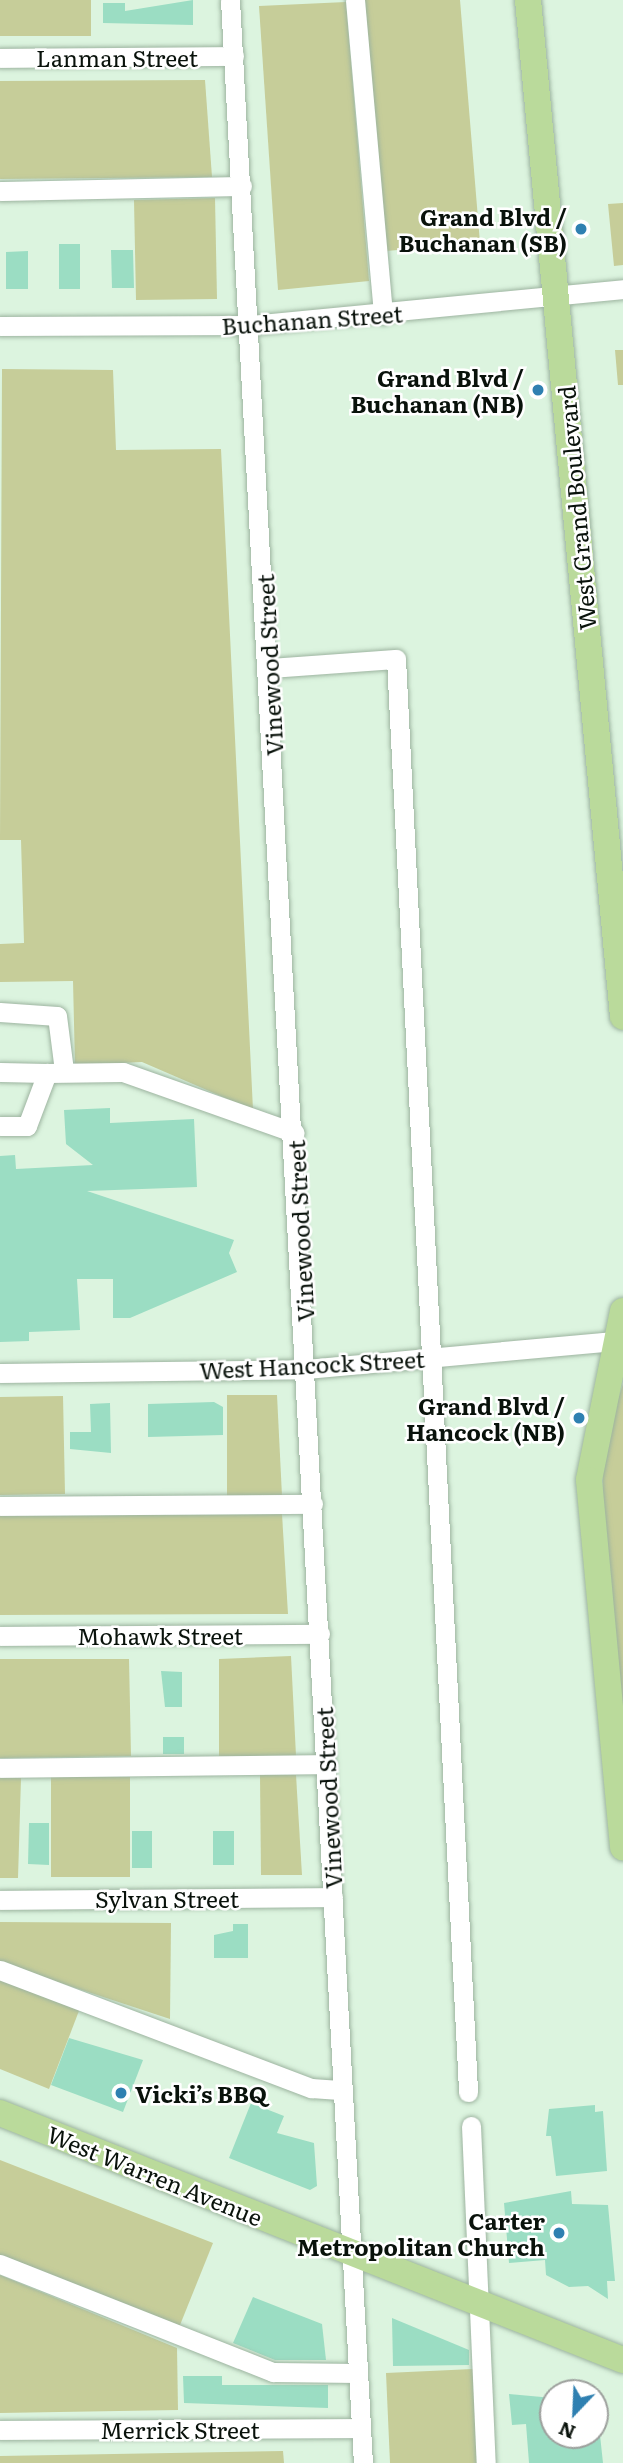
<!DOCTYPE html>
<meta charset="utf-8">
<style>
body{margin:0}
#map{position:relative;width:623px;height:2463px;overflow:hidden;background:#dcf4df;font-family:Literata,serif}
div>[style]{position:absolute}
.green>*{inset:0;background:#c6cd99}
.building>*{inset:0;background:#9bddc3}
.roads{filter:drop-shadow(0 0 2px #9db4a0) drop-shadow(0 0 2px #9db4a0)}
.minor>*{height:19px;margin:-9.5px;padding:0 9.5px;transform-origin:9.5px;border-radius:9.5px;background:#fff}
.major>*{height:26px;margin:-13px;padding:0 13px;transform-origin:13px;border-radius:13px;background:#bada9b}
.dots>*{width:19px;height:19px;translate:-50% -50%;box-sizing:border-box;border:4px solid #fff;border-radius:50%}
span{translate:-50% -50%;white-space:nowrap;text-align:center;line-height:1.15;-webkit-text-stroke:5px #fff;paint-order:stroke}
.street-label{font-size:23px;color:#09120b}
.poi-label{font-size:23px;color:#09120b;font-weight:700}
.right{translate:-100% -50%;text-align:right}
.left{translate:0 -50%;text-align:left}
.north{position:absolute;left:539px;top:2379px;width:70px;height:70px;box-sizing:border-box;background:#fff;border:2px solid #9da09d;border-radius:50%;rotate:203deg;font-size:19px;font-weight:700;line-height:28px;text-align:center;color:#09120b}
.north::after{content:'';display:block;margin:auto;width:24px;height:32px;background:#2f80b1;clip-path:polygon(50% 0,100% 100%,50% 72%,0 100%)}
</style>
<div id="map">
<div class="green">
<div style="clip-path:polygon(0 0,91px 0,91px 36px,0 36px)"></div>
<div style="clip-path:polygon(365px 0,460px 0,480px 243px,386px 251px)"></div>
<div style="clip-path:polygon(346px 2px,369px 281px,278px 290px,259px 6px)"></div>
<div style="clip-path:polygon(205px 80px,212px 177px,0 179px,0 81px)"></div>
<div style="clip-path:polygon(215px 198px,217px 299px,136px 300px,134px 200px)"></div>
<div style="clip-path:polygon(623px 203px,623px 265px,614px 266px,608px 204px)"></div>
<div style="clip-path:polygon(615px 350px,623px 350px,623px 385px,618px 385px)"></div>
<div style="clip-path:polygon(2px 369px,113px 370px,116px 450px,221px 449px,253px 1110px,142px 1062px,75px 1065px,73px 981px,0 982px,0 944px,24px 943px,21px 840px,0 840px)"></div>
<div style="clip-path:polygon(623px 1384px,623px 1723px,603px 1524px,603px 1445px)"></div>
<div style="clip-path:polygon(227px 1395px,277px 1395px,282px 1496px,227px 1497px)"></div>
<div style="clip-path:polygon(63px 1396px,65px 1494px,0 1495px,0 1397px)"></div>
<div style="clip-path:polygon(282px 1514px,288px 1614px,0 1615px,0 1516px)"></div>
<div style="clip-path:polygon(291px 1656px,296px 1756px,219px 1756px,219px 1659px)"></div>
<div style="clip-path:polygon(0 1659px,129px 1659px,131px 1756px,0 1758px)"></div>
<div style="clip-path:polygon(260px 1775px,296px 1775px,302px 1875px,261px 1875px)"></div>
<div style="clip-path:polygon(51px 1777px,130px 1777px,130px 1877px,51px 1877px)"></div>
<div style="clip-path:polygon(0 1778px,21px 1778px,18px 1878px,0 1878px)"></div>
<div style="clip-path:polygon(0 1922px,171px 1923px,170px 2019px,0 1963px)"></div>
<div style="clip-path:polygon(0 1978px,82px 2003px,49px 2089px,0 2069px)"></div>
<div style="clip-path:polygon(0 2160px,213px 2243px,178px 2330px,0 2256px)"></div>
<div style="clip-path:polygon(0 2275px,177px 2348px,178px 2410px,0 2413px)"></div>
<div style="clip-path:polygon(473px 2369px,478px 2463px,390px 2463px,386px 2373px)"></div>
<div style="clip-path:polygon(283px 2451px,284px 2463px,0 2463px,0 2456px)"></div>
</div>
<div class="building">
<div style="clip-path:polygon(193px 0,193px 25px,103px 23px,103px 3px,125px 3px,125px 11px)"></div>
<div style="clip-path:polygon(59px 244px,80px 244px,80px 289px,59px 289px)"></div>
<div style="clip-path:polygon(111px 250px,133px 250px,134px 288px,112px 288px)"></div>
<div style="clip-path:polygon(28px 251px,28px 289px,6px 289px,6px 252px)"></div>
<div style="clip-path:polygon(110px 1108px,110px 1123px,194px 1119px,197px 1187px,87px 1191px,234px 1240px,229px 1253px,237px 1272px,130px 1318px,113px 1318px,113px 1279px,77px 1279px,80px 1330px,29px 1332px,29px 1341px,0 1342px,0 1156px,15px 1155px,16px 1169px,93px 1165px,66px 1144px,64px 1110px)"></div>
<div style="clip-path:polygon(214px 1402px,223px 1407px,223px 1435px,148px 1437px,148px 1404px)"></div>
<div style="clip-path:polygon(110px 1403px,111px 1453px,70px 1449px,70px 1432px,91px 1432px,90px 1404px)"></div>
<div style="clip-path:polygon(161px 1671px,182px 1672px,182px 1707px,165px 1707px)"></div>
<div style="clip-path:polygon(163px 1737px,184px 1737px,184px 1754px,163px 1754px)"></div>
<div style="clip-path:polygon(29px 1823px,49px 1823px,49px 1865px,28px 1864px)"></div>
<div style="clip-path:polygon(132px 1831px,152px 1831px,152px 1868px,132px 1868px)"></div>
<div style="clip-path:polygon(213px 1831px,234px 1831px,234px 1865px,213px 1865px)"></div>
<div style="clip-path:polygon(233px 1924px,248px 1924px,248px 1958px,214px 1958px,214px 1935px,233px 1931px)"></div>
<div style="clip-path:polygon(69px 2038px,143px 2060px,123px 2112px,51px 2085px)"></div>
<div style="clip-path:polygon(251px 2103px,284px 2116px,277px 2133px,314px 2143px,317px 2186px,310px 2190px,229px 2158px)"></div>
<div style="clip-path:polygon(595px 2105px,595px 2112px,603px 2111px,607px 2171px,556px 2176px,551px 2136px,546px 2136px,549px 2109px)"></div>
<div style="clip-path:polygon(571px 2191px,572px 2204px,608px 2205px,615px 2281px,607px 2281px,608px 2299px,588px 2286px,569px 2287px,546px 2275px,545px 2260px,509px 2263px,504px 2203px)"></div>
<div style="clip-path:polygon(253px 2297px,322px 2324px,326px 2360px,275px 2360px,233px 2343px)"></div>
<div style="clip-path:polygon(392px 2318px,469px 2350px,469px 2365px,393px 2366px)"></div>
<div style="clip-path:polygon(183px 2376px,222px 2376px,222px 2385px,328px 2385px,328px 2408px,184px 2403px)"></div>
<div style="clip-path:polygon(509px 2394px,553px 2398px,553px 2435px,600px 2435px,603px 2463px,529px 2463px,526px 2424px,512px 2425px)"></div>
</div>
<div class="roads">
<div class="minor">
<div style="left:230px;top:0;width:2467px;rotate:86.91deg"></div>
<div style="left:355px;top:0;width:316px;rotate:84.9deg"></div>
<div style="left:0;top:58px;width:234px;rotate:-0.5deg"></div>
<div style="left:0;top:191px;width:242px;rotate:-1.2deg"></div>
<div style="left:0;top:326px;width:251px;rotate:-0.2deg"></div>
<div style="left:251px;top:325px;width:374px;rotate:-5.5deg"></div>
<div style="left:269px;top:668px;width:127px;rotate:-4.1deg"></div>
<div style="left:396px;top:659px;width:1435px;rotate:87.12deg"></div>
<div style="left:0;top:1012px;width:57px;rotate:4deg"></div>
<div style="left:57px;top:1016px;width:55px;rotate:82.7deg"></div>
<div style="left:0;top:1072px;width:47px;rotate:1.2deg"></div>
<div style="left:0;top:1126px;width:27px"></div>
<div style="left:27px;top:1126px;width:57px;rotate:-69.3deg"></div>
<div style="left:47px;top:1073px;width:76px;rotate:-0.8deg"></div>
<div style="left:123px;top:1072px;width:182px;rotate:19.5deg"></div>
<div style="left:0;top:1373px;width:306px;rotate:-0.7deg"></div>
<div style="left:306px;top:1369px;width:318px;rotate:-5.2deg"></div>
<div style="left:0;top:1506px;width:313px;rotate:-0.4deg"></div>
<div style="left:0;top:1636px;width:320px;rotate:-0.4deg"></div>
<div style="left:0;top:1768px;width:326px;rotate:-0.7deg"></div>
<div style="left:0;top:1900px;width:333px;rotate:-0.5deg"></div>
<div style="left:0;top:1970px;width:333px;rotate:20.8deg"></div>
<div style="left:311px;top:2088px;width:32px;rotate:4deg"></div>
<div style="left:471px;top:2126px;width:337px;rotate:87.5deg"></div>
<div style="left:0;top:2264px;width:294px;rotate:21.6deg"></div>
<div style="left:273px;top:2372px;width:85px;rotate:0.7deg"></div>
<div style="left:0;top:2430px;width:361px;rotate:-0.3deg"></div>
</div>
<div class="major">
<div style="left:528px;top:0;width:1021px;rotate:84.66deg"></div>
<div style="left:623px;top:1311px;width:172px;rotate:101.4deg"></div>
<div style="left:589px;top:1480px;width:369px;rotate:84.7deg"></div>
<div style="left:0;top:2113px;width:670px;rotate:21.63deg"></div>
</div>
</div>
<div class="dots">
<div style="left:581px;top:229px;background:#2f80b1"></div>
<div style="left:538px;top:390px;background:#2f80b1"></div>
<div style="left:579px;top:1418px;background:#2f80b1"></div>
<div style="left:121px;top:2093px;background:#2f80b1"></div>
<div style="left:559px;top:2233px;background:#2f80b1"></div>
</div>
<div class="street-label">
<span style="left:117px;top:57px">Lanman Street</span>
<span style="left:312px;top:319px;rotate:-4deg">Buchanan Street</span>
<span style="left:576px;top:508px;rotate:-95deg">West Grand Boulevard</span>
<span style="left:269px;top:665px;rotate:-93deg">Vinewood Street</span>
<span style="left:300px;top:1231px;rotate:-93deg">Vinewood Street</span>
<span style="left:312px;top:1364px;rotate:-3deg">West Hancock Street</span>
<span style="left:160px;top:1635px">Mohawk Street</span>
<span style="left:328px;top:1798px;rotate:-93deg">Vinewood Street</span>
<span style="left:167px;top:1898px">Sylvan Street</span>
<span style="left:155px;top:2175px;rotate:22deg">West Warren Avenue</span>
<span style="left:180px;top:2429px">Merrick Street</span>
</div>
<div class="poi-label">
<span class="right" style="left:567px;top:229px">Grand Blvd /<br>Buchanan (SB)</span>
<span class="right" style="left:524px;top:390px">Grand Blvd /<br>Buchanan (NB)</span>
<span class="right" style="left:565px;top:1418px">Grand Blvd /<br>Hancock (NB)</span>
<span class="left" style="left:135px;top:2093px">Vicki’s BBQ</span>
<span class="right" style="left:545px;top:2233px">Carter<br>Metropolitan Church</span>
</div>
<div class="north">N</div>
</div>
